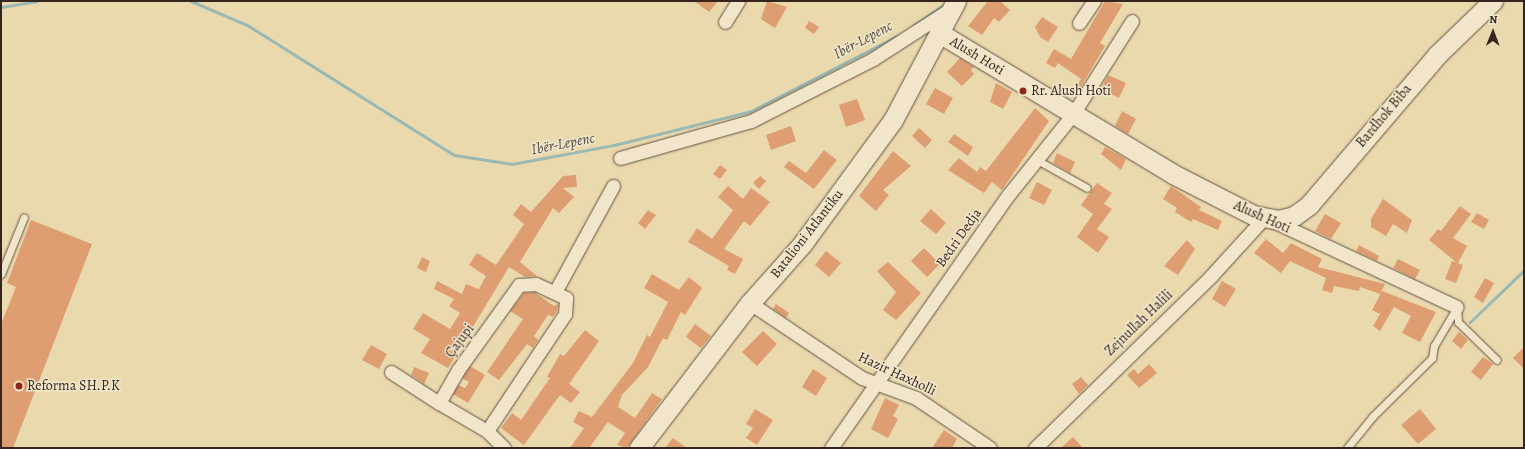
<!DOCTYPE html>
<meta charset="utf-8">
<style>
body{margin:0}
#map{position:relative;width:1525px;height:449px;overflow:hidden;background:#ebd9ae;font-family:Alegreya,serif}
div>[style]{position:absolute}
.stream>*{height:3px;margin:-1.5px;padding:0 1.5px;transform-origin:1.5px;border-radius:1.5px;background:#9ab9b3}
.building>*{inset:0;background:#de9e72}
.roads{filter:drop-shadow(0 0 1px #635242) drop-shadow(0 0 1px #635242)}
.lane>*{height:7px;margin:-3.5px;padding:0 3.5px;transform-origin:3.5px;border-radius:3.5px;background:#f2e6ca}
.street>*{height:13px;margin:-6.5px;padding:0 6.5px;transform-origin:6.5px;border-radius:6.5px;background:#f2e6ca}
.secondary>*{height:19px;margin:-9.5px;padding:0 9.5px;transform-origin:9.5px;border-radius:9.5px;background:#f2e6ca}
.dots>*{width:11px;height:11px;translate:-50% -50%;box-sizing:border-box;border:2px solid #f2e6ca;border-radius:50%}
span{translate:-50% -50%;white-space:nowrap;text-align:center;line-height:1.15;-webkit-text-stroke:3px #f2e6ca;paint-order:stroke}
.street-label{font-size:14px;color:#36251e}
.poi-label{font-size:14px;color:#36251e}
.left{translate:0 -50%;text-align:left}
.water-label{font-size:15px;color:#4f4a43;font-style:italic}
.frame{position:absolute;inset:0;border:2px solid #36251e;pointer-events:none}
.north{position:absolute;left:1473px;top:12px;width:40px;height:40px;-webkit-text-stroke:3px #f2e6ca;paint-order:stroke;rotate:1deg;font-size:11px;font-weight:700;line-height:16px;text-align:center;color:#36251e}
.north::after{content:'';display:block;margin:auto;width:14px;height:18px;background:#36251e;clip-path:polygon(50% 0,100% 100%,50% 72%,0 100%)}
</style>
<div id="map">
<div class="stream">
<div style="left:191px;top:1px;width:61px;rotate:23.2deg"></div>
<div style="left:247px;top:25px;width:244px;rotate:32.1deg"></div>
<div style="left:454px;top:155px;width:59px;rotate:8.8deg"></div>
<div style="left:512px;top:164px;width:104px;rotate:-10.6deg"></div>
<div style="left:614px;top:145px;width:141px;rotate:-13.9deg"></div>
<div style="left:751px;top:111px;width:164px;rotate:-27.2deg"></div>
<div style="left:1px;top:7px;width:36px;rotate:-9deg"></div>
<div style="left:914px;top:25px;width:37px;rotate:-34deg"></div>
<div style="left:1470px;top:322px;width:75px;rotate:-43.9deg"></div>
</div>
<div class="building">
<div style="clip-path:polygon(694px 1px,718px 1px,709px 12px)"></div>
<div style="clip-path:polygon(767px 1px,787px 7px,775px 28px,761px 19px)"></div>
<div style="clip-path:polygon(988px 1px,1000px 1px,1010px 10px,999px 22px,994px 18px,982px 35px,968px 26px)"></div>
<div style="clip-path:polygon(1105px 1px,1123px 4px,1100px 43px,1105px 46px,1076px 95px,1072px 92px,1081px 79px,1058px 63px,1055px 68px,1046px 63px,1054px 49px,1071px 59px)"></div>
<div style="clip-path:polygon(1042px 17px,1058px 27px,1048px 42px,1040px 37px,1035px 27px)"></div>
<div style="clip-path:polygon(809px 21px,819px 27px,814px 34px,805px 28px)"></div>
<div style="clip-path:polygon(960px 58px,974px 67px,971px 70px,974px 74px,962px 86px,947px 72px)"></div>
<div style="clip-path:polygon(1108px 75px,1126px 83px,1119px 98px,1101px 89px)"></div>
<div style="clip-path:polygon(996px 83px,1012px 92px,1003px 109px,990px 102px)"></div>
<div style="clip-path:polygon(935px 88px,953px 98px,944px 114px,926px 104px)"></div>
<div style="clip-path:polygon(857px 99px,865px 120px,846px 127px,839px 105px)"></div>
<div style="clip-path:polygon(1035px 108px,1049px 121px,1002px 190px,992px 182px,984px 193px,948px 170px,959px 158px,977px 172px,980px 167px,986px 171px)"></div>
<div style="clip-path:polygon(1122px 111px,1136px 119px,1128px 134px,1115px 126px)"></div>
<div style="clip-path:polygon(791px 126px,796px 141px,771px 150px,766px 135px)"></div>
<div style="clip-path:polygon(919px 128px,932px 140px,925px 148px,912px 136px)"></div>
<div style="clip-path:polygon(954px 134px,973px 147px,968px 156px,948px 142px)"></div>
<div style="clip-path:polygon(1105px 147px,1126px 159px,1121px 170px,1101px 154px)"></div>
<div style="clip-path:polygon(824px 150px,837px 160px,814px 189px,784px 167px,789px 161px,806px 173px)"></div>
<div style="clip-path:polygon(893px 151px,911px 166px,883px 190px,889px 195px,876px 211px,859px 196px)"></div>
<div style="clip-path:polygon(1057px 153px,1075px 162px,1070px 173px,1053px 163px)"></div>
<div style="clip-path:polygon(720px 165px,727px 170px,720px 179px,713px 174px)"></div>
<div style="clip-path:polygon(576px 175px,577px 187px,563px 188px,574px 197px,559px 213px,553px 208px,520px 262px,537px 276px,525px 277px,509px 267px,448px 368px,421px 353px,430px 339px,413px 329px,423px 313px,450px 329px,460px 313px,449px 306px,454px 299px,434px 289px,437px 281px,462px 294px,466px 284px,479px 289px,486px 276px,469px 265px,477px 253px,496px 265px,524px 224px,513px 215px,521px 204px,531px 212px,563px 176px)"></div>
<div style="clip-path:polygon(760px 176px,766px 181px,759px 189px,753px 183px)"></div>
<div style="clip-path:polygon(1037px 182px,1052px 190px,1044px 205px,1029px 198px)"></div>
<div style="clip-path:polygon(1097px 183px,1112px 193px,1104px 204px,1112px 209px,1097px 229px,1109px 237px,1098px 253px,1077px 237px,1093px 214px,1081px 205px)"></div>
<div style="clip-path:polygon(728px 186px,743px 199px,751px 188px,770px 202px,750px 226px,744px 221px,724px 249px,743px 259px,735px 274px,727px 270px,729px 266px,688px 242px,697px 228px,712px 239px,733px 210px,718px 197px)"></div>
<div style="clip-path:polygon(1171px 186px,1201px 207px,1199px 210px,1222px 221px,1218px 230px,1193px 219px,1191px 222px,1175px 212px,1177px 208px,1163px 199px)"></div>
<div style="clip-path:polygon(1383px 199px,1412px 220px,1407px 233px,1393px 224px,1386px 236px,1371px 227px,1371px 219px)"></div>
<div style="clip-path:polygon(1460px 206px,1471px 214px,1453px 238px,1467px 246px,1458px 263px,1463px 265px,1456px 283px,1445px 279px,1452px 261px,1456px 262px,1429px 240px,1438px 229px,1441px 231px)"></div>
<div style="clip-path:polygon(931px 209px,946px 223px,936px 234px,920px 221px)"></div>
<div style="clip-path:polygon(648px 210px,656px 215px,645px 229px,638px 223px)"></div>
<div style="clip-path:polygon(1477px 213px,1489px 220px,1484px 229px,1471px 222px)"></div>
<div style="clip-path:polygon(1325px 214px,1341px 223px,1331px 239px,1315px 231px)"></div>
<div style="clip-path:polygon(31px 220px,92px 244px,13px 448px,1px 448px,1px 324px,16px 287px,7px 283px)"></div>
<div style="clip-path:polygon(1266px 239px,1283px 253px,1291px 243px,1322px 259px,1318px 267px,1385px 284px,1380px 294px,1360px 287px,1359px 291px,1334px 286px,1332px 293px,1322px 290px,1326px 278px,1290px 261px,1281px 273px,1254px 253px)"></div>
<div style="clip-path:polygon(1187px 240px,1195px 249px,1178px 275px,1164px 266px)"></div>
<div style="clip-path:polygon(1359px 245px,1379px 256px,1377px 261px,1356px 251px)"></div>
<div style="clip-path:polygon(924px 248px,940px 264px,927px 277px,911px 261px)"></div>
<div style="clip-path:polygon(826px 251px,841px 263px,829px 277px,815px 265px)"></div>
<div style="clip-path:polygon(422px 257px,430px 261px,426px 272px,417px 268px)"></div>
<div style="clip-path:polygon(1398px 259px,1420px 270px,1415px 279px,1393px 268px)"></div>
<div style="clip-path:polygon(888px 262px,921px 293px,896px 320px,883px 310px,896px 292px,877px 271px)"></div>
<div style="clip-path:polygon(652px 274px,679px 290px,689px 277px,702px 288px,685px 315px,681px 312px,667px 340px,663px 338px,648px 367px,622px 395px,618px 407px,635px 418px,652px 393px,662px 399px,627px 448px,617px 445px,625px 433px,608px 422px,589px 448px,570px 448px,584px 428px,573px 422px,579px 411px,592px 417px,633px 363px,647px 335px,650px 337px,668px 302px,644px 288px)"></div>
<div style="clip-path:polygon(1485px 278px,1494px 283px,1483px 303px,1474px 297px)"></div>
<div style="clip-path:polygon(1222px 281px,1236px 289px,1225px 307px,1212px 299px)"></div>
<div style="clip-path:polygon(1382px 291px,1436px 312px,1420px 342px,1402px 333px,1411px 316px,1394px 307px,1380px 331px,1373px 326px,1380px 314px,1372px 310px)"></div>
<div style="clip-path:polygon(534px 292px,554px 306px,558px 304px,557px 311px,553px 317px,548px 315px,534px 336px,538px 340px,533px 348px,527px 344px,499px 380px,487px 372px,523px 319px,510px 311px,524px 293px)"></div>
<div style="clip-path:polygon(776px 304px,789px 313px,786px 318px,773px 309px)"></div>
<div style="clip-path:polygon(695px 324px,711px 336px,701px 348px,686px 337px)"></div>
<div style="clip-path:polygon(585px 330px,599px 341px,569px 384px,580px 392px,571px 403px,560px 395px,524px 445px,501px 428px,512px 413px,521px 420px,550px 378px,547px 377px,560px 354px,564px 356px)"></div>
<div style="clip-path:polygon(763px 331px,777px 344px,757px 366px,742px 352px)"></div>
<div style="clip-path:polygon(1459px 332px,1468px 340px,1461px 349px,1452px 341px)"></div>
<div style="clip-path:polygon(371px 345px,387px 354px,379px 369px,362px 360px)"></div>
<div style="clip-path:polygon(1524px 347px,1524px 369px,1513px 358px)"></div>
<div style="clip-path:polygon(1483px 357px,1493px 364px,1481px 380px,1471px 372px)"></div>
<div style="clip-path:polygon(1149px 364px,1157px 373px,1139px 388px,1127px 375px,1134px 369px,1138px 374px)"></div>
<div style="clip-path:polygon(470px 366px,485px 375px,468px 403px,453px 394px,458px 385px,465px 388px,469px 382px,462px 378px)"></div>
<div style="clip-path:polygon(414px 367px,429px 373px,424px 384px,411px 375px)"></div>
<div style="clip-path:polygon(813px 369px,827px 378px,816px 396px,802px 387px)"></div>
<div style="clip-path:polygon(1081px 377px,1088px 385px,1079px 394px,1072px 384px)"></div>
<div style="clip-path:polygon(885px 398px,899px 405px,893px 416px,898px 419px,888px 438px,871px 429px)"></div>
<div style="clip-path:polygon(755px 409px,773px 420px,757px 445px,746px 438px,753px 428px,746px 424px)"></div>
<div style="clip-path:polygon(1420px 409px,1436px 429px,1418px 444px,1401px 425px)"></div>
<div style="clip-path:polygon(944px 430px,957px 439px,952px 448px,932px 448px)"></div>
<div style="clip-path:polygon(1073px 437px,1083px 448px,1061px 448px)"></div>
<div style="clip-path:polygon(673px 438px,687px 448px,665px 448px)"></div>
</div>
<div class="roads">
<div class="lane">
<div style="left:1037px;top:160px;width:57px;rotate:29.2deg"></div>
<div style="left:1px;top:274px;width:61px;rotate:-68deg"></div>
<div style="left:1347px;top:448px;width:41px;rotate:-50.9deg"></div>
<div style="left:1373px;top:416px;width:83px;rotate:-44.5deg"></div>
<div style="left:1432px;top:358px;width:12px;rotate:-81deg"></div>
<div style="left:1434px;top:346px;width:45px;rotate:-59.5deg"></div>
<div style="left:1457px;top:307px;width:15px;rotate:86deg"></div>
<div style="left:1458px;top:322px;width:54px;rotate:44.3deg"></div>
</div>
<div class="street">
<div style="left:725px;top:22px;width:25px;rotate:-58deg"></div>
<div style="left:1079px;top:23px;width:27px;rotate:-56deg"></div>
<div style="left:620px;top:158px;width:136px;rotate:-15.8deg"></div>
<div style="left:751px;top:121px;width:137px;rotate:-26.9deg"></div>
<div style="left:873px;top:59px;width:90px;rotate:-32.8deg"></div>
<div style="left:1271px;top:220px;width:205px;rotate:25.1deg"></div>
<div style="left:555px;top:292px;width:121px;rotate:-61.3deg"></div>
<div style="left:750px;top:303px;width:135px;rotate:33.8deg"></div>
<div style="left:862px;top:378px;width:58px;rotate:20.3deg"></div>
<div style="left:916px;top:398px;width:89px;rotate:34deg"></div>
<div style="left:391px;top:372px;width:57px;rotate:32.9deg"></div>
<div style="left:487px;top:431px;width:141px;rotate:-56.3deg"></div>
<div style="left:565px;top:314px;width:16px;rotate:-86deg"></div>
<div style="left:566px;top:298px;width:33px;rotate:-155deg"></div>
<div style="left:536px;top:284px;width:17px;rotate:177deg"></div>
<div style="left:519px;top:285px;width:105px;rotate:125.7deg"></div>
<div style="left:458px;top:370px;width:38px;rotate:120deg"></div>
<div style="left:439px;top:403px;width:56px;rotate:30.3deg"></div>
<div style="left:487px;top:431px;width:24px;rotate:45deg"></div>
<div style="left:831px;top:448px;width:310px;rotate:-55deg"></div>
<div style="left:1009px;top:194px;width:102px;rotate:-51.3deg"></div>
<div style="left:1073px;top:114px;width:110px;rotate:-57.6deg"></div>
<div style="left:1035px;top:448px;width:246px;rotate:-44.3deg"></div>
<div style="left:1211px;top:276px;width:77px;rotate:-47.6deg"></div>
</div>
<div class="secondary">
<div style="left:941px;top:34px;width:271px;rotate:31.1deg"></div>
<div style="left:1173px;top:174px;width:90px;rotate:27.1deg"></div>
<div style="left:1253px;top:215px;width:25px;rotate:11deg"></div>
<div style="left:1278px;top:220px;width:16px;rotate:-14deg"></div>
<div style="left:1294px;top:216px;width:19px;rotate:-36deg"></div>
<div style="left:1309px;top:205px;width:197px;rotate:-49.5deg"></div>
<div style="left:1437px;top:55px;width:78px;rotate:-44deg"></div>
<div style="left:639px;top:448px;width:183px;rotate:-52.6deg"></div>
<div style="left:750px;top:303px;width:80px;rotate:-48.5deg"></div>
<div style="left:803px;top:243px;width:152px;rotate:-53.8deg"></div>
<div style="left:893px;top:120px;width:135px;rotate:-62.1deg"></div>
</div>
</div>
<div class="dots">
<div style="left:1023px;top:91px;background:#8f2418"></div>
<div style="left:19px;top:386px;background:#8f2418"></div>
</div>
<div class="street-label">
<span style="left:977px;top:56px;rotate:31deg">Alush Hoti</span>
<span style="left:1384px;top:116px;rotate:-50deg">Bardhok Biba</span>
<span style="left:1262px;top:217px;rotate:24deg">Alush Hoti</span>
<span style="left:807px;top:234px;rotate:-52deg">Batalioni Atlantiku</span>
<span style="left:959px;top:238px;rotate:-55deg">Bedri Dedja</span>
<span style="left:1139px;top:323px;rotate:-44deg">Zejnullah Halili</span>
<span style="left:460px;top:341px;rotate:-53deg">Çajupi</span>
<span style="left:897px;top:374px;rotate:25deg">Hazir Haxholli</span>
</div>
<div class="poi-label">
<span class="left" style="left:1031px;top:91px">Rr. Alush Hoti</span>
<span class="left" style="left:27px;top:386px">Reforma SH.P.K</span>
</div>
<div class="water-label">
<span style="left:863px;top:40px;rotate:-28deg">Ibër-Lepenc</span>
<span style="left:563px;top:144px;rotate:-11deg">Ibër-Lepenc</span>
</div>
<div class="frame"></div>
<div class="north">N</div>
</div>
